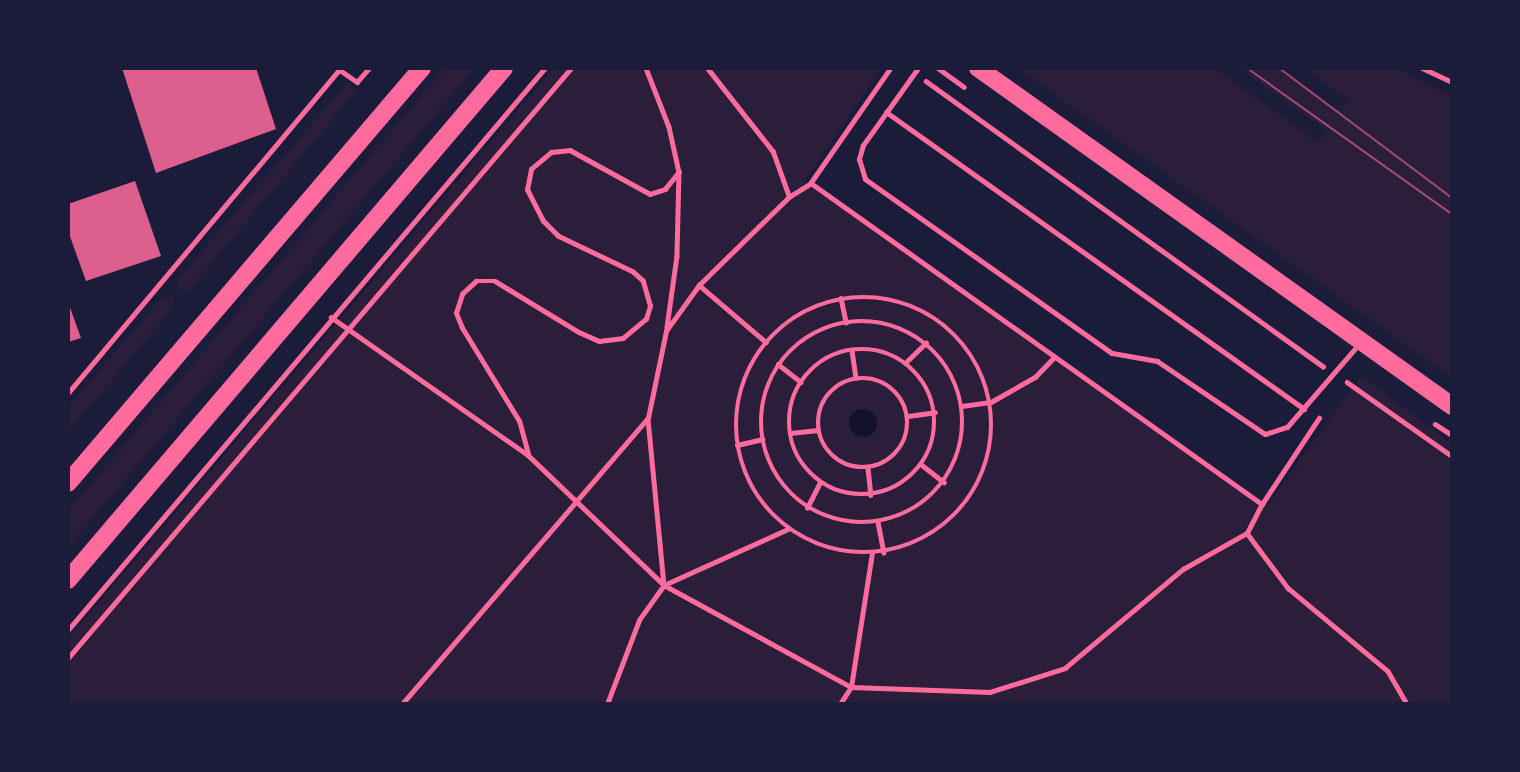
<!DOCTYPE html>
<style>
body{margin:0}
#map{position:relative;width:1520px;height:772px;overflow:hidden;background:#1b1b3a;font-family:Manrope,sans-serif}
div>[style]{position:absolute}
.green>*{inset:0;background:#2a1e3b}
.water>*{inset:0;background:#12122b}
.round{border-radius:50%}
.building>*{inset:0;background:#dd5f8e}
.path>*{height:4.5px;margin:-2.25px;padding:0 2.25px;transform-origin:2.25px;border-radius:2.25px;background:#ff6b9d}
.path>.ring{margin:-2.25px;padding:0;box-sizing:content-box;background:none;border:4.5px solid #ff6b9d;border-radius:50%}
.service>*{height:5px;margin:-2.5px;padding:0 2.5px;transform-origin:2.5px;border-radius:2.5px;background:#ff6b9d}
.primary>*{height:18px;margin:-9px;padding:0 9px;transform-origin:9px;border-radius:9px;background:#ff6b9d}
.tram>*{height:2px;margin:-1px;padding:0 1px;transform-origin:1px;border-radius:1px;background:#a44b75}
span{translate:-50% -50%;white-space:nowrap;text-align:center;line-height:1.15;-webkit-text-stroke:7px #1b1b3a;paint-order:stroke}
.frame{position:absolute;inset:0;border:70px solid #1b1b3a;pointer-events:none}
</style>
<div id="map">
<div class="green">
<div style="clip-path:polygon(445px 68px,475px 68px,68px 547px,68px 511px)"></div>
<div style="clip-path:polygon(554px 68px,882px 68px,804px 181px,1265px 509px,1361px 376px,1452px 444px,1452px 704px,68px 704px,68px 639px)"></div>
<div style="clip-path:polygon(1018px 68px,1214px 68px,1319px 143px,1327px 131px,1239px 68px,1279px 68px,1341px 112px,1349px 100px,1304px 68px,1396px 68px,1452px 95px,1452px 378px)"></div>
<div style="clip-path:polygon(348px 82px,357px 90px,189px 290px,180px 291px,177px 280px)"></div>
<div style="clip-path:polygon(162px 297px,173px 297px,174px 307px,68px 432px,68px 407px)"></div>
</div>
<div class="water">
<div class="round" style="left:849px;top:409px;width:28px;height:28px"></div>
</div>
<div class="building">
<div style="clip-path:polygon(122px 68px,256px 68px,276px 129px,156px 173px)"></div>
<div style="clip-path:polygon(135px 181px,161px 256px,86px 281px,68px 231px,68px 204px)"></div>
<div style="clip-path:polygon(68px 302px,81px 338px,68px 342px)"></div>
</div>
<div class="path">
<div style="left:646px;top:68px;width:63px;rotate:68.7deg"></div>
<div style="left:669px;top:127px;width:46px;rotate:77.5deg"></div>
<div style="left:679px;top:172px;width:84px;rotate:91.4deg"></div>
<div style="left:677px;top:256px;width:72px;rotate:98deg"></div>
<div style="left:891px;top:68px;width:140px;rotate:124.8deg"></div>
<div style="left:811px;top:183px;width:554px;rotate:35.44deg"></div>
<div style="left:1262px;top:504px;width:103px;rotate:-56.5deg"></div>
<div style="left:938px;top:68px;width:32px;rotate:36deg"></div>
<div style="left:340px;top:70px;width:21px;rotate:35deg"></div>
<div style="left:357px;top:82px;width:18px;rotate:-49deg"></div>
<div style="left:926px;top:81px;width:489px;rotate:35.7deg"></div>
<div style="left:789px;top:197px;width:26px;rotate:-32deg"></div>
<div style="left:699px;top:285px;width:88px;rotate:40.4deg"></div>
<div class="ring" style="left:736px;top:297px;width:251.5px;height:251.5px"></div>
<div style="left:841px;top:298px;width:25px;rotate:78deg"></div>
<div style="left:331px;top:317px;width:241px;rotate:35deg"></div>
<div style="left:528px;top:455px;width:188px;rotate:43.7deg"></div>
<div style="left:664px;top:585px;width:213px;rotate:28.6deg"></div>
<div style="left:851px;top:687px;width:139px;rotate:2.1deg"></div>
<div style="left:990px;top:692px;width:79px;rotate:-17.7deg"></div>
<div style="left:1065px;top:668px;width:154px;rotate:-40deg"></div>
<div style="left:1183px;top:569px;width:73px;rotate:-29.4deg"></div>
<div style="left:1247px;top:533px;width:69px;rotate:53.3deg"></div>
<div style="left:1288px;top:588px;width:130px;rotate:39.7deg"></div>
<div style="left:1388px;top:671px;width:38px;rotate:60deg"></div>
<div class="ring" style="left:761px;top:321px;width:197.5px;height:197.5px"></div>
<div class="ring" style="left:789px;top:349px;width:141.5px;height:141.5px"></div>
<div style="left:852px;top:350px;width:28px;rotate:82deg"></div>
<div style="left:905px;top:363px;width:29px;rotate:-44deg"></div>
<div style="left:778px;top:364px;width:29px;rotate:38deg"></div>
<div class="ring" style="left:818px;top:378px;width:85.5px;height:85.5px"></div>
<div style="left:1347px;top:382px;width:128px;rotate:35.2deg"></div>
<div style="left:68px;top:393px;width:424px;rotate:-50deg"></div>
<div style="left:962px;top:406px;width:29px;rotate:-8deg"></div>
<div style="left:991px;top:402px;width:51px;rotate:-29.6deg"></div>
<div style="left:1035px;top:377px;width:28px;rotate:-46deg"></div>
<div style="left:908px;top:416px;width:27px;rotate:-8deg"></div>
<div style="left:648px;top:419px;width:166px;rotate:84.5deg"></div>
<div style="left:1435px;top:424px;width:20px;rotate:33deg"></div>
<div style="left:790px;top:433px;width:28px;rotate:-6deg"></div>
<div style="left:737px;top:445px;width:26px;rotate:-13deg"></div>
<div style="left:528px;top:454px;width:34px;rotate:-105deg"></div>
<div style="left:519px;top:421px;width:109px;rotate:-121.5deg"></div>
<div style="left:462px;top:328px;width:16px;rotate:-112deg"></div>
<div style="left:456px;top:313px;width:20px;rotate:-72deg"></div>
<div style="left:462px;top:294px;width:19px;rotate:-43deg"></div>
<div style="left:476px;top:281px;width:19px"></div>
<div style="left:495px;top:281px;width:98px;rotate:31.3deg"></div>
<div style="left:579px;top:332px;width:22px;rotate:24deg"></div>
<div style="left:599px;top:341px;width:24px;rotate:-7deg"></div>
<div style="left:623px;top:338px;width:30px;rotate:-40deg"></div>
<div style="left:646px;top:319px;width:14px;rotate:-73deg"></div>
<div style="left:650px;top:306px;width:26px;rotate:-106deg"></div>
<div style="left:643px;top:281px;width:13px;rotate:-138deg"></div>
<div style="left:633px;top:272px;width:83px;rotate:-154.4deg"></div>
<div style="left:558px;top:236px;width:21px;rotate:-135deg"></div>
<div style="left:543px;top:221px;width:35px;rotate:-117deg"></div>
<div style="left:527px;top:190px;width:21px;rotate:-79deg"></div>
<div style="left:531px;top:169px;width:26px;rotate:-40deg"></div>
<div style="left:551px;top:152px;width:19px;rotate:-6deg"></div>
<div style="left:570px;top:150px;width:91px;rotate:28.8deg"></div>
<div style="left:650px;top:194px;width:16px;rotate:-18deg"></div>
<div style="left:665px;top:189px;width:22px;rotate:-51deg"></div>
<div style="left:922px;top:465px;width:28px;rotate:38deg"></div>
<div style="left:868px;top:468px;width:27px;rotate:84deg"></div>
<div style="left:807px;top:508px;width:28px;rotate:-63deg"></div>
<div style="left:878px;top:522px;width:31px;rotate:79deg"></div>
<div style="left:1247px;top:533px;width:33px;rotate:-63deg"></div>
<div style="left:68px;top:630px;width:737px;rotate:-49.68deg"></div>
<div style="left:68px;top:658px;width:775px;rotate:-49.55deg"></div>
<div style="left:402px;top:704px;width:377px;rotate:-49.3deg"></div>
<div style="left:648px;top:418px;width:89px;rotate:-78.3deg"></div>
<div style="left:666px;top:331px;width:57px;rotate:-54.3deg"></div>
<div style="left:699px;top:285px;width:126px;rotate:-44.4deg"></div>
<div style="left:789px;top:197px;width:48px;rotate:-109.6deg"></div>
<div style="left:773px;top:152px;width:107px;rotate:-128.2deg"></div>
<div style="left:607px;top:704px;width:90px;rotate:-69.1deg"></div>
<div style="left:639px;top:620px;width:43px;rotate:-54.5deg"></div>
<div style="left:664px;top:585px;width:136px;rotate:-24.3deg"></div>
<div style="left:840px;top:704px;width:20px;rotate:-57deg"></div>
<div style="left:851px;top:687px;width:136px;rotate:-81.1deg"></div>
</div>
<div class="service">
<div style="left:918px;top:68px;width:95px;rotate:125.5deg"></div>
<div style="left:863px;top:145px;width:15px;rotate:106deg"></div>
<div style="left:859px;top:159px;width:21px;rotate:73deg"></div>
<div style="left:865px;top:179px;width:302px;rotate:35.2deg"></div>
<div style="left:1112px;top:353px;width:46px;rotate:10.1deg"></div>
<div style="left:1157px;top:361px;width:130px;rotate:34.1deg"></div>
<div style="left:1265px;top:434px;width:23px;rotate:-18deg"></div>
<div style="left:1287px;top:427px;width:110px;rotate:-49.1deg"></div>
<div style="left:1422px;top:68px;width:33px;rotate:25deg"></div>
<div style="left:886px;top:112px;width:513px;rotate:35.39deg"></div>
</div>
<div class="primary">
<div style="left:978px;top:68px;width:582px;rotate:35.49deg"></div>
<div style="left:68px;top:483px;width:545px;rotate:-49.54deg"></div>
<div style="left:68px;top:580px;width:672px;rotate:-49.58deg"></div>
</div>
<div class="tram">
<div style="left:1247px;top:68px;width:252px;rotate:35.5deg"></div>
<div style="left:1279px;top:68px;width:216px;rotate:36.9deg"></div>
</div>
<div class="frame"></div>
</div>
